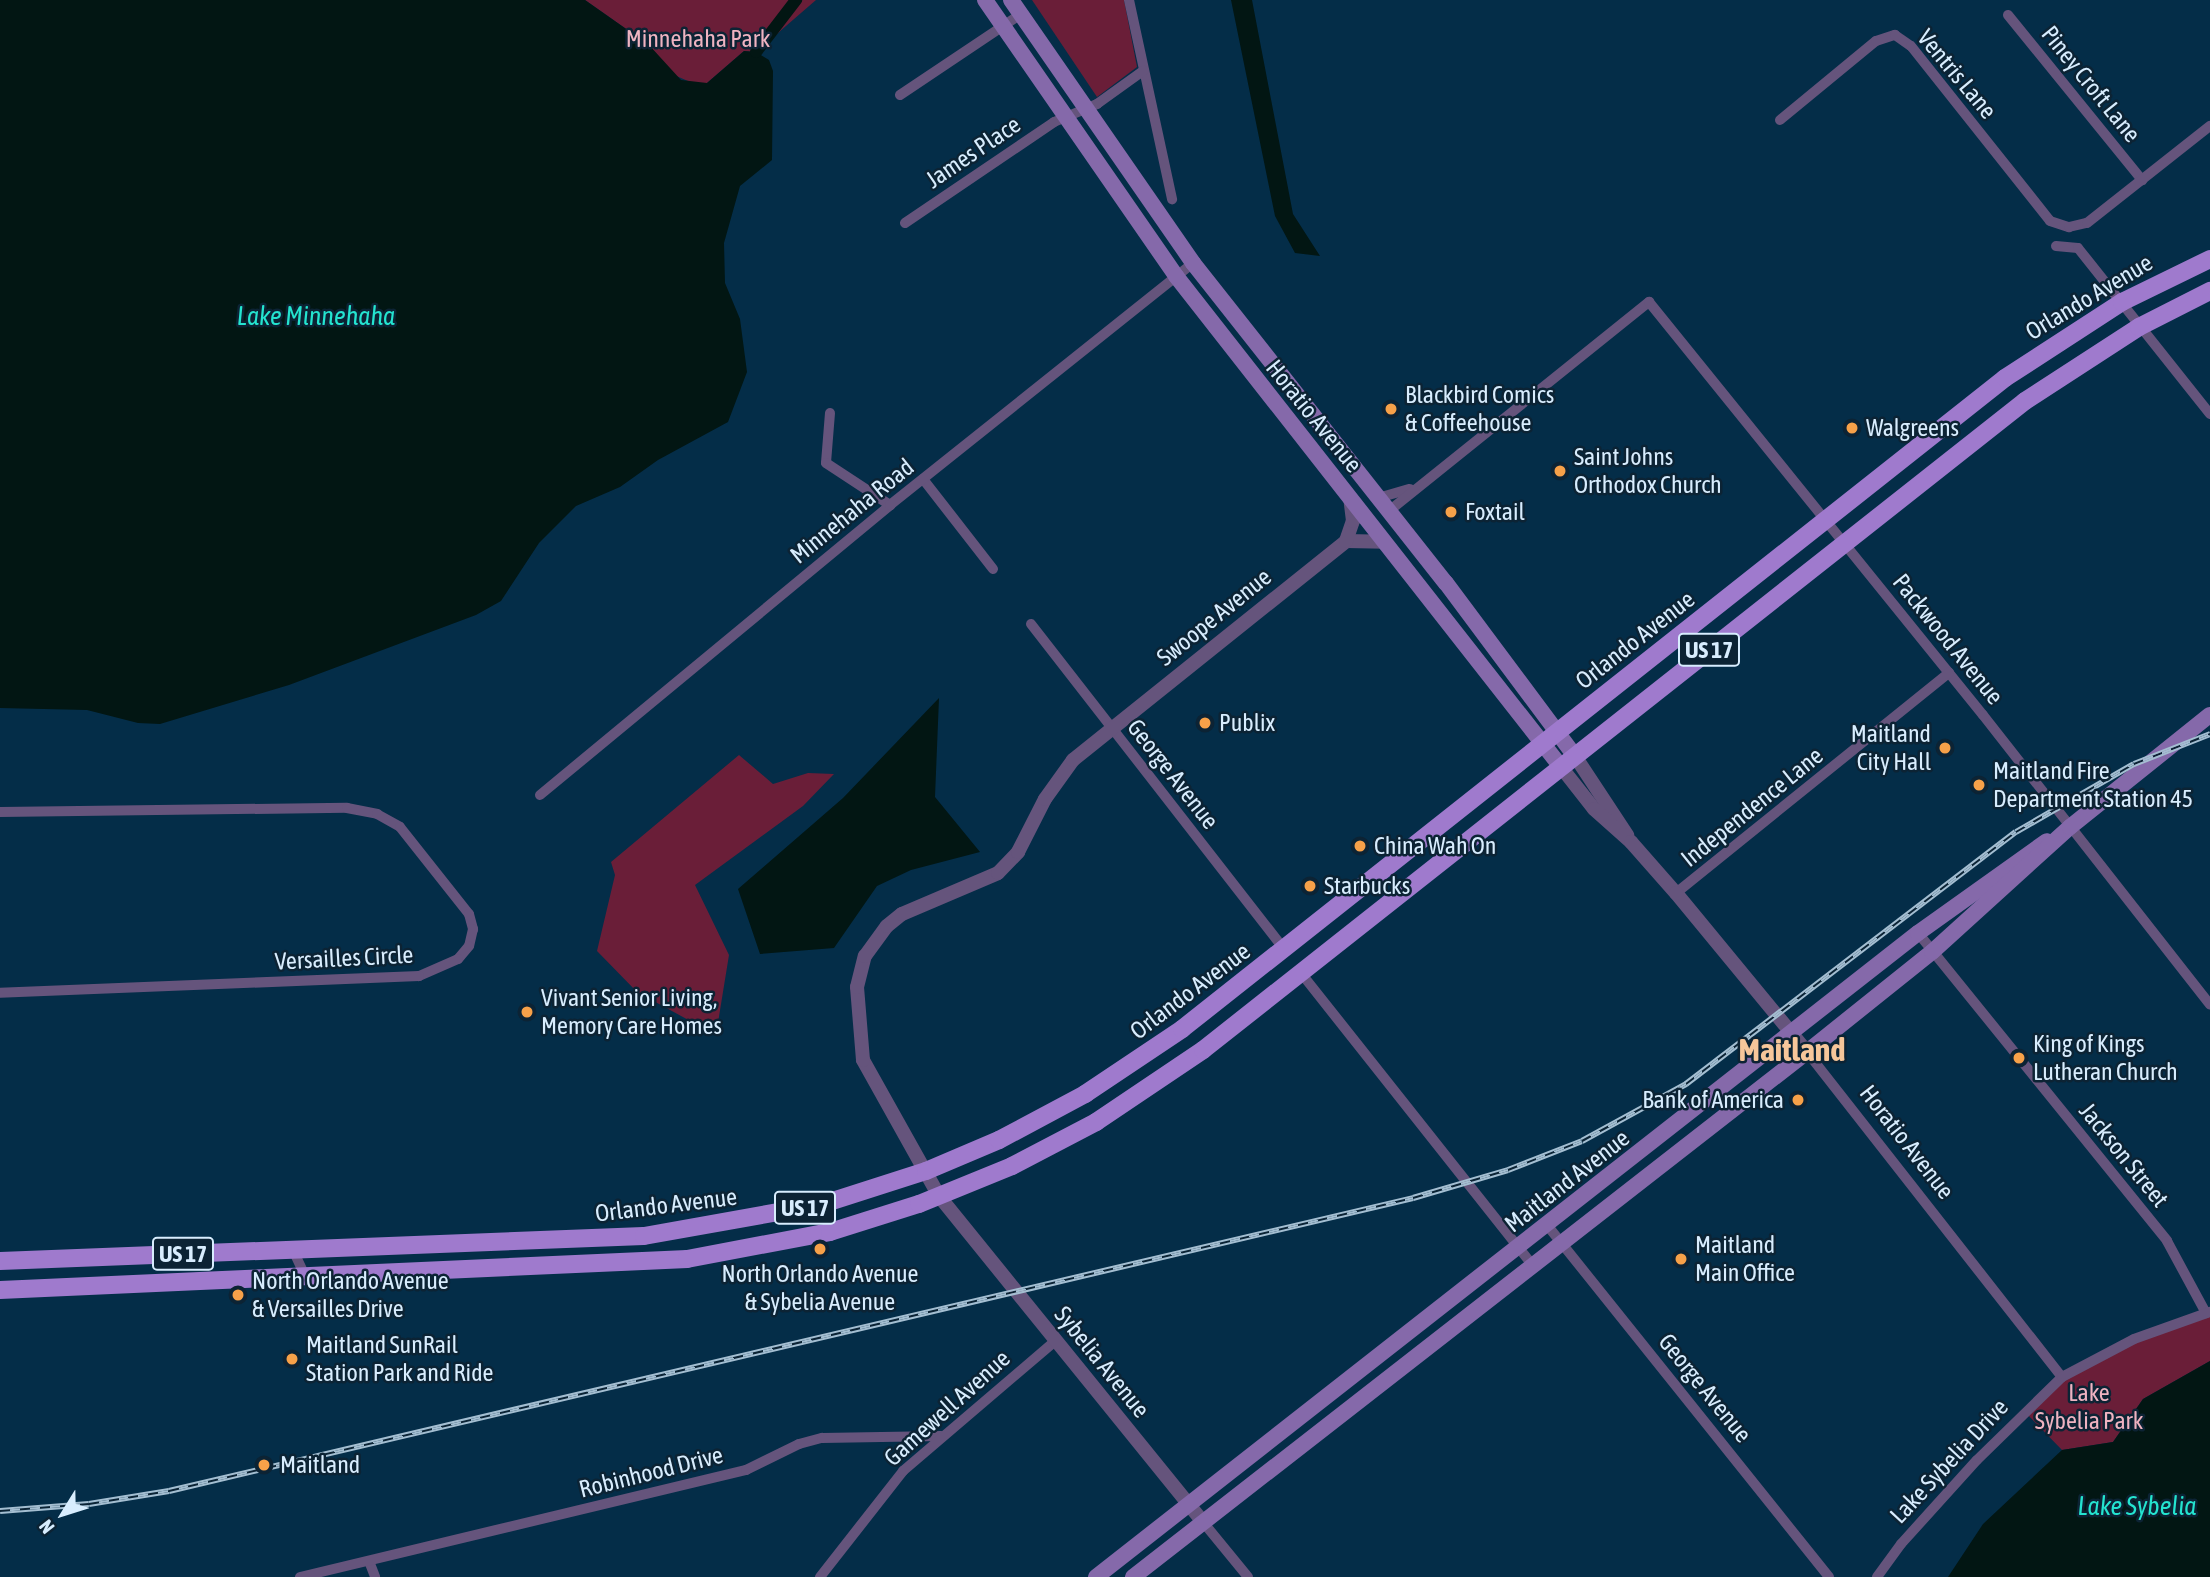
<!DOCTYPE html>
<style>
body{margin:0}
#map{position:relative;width:2210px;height:1577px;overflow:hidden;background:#042d48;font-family:"Asap Condensed",sans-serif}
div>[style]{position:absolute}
.green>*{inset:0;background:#6a1e38}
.water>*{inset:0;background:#021613}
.canal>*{height:12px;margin:-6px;padding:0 6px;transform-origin:6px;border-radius:6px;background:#021613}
.minor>*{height:10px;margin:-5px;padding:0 5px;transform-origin:5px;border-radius:5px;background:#65547c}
.tertiary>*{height:14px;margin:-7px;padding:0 7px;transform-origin:7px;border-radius:7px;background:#65547c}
.secondary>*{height:16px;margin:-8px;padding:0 8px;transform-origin:8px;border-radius:8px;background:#8569aa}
.primary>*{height:18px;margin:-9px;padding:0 9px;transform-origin:9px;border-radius:9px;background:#9f7acd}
.rail>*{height:6px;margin-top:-3px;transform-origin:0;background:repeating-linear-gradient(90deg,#0c2334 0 10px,#a4bed1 0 20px);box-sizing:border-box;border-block:2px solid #a4bed1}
.dots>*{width:19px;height:19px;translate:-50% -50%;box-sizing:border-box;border:4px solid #0c2334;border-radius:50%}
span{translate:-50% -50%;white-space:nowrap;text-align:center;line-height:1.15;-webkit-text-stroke:5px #0c2334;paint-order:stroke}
.shield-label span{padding:2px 5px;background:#0c2334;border:2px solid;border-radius:5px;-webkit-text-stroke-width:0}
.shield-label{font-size:23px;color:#d8edfe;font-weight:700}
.park-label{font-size:24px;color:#efb3c1}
.street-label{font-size:24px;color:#d8edfe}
.poi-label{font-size:24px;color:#d8edfe}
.left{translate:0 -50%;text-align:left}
.right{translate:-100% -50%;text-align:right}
.water-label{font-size:26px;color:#24e4d0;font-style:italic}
.district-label{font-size:32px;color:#f6c69a;font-weight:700}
.north{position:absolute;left:28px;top:1479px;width:70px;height:70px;-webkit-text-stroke:5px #0c2334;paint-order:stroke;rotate:232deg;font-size:19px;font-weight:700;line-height:28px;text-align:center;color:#d8edfe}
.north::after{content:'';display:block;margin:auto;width:24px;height:32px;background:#d8edfe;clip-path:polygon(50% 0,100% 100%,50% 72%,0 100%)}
</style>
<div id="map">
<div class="green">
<div style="clip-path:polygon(585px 0,816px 0,756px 52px,744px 51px,707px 83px,695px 84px,674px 75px,649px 45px)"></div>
<div style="clip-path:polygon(1032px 0,1124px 0,1137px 67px,1097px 97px)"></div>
<div style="clip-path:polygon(739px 755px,773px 784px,808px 773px,834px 774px,803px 806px,695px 885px,729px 955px,716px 1035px,637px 992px,597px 951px,615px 875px,611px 862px)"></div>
<div style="clip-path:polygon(2210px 1312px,2210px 1361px,2143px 1399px,2113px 1442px,2062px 1450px,2024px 1411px,2095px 1358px)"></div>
</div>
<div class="water">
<div style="clip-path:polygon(0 0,585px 0,649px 45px,681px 80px,707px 83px,744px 51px,756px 52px,769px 60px,773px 71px,772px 160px,740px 186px,724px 243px,725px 283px,740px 319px,747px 372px,728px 422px,658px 460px,620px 487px,576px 506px,539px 543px,501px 601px,476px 615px,289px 685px,160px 724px,138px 723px,87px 710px,0 708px)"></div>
<div style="clip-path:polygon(1231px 0,1252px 0,1293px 214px,1320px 256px,1295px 253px,1275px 216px)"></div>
<div style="clip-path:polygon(939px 698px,935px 797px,980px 852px,911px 870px,877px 886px,834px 948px,760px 954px,738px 889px,843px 798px)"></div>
<div style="clip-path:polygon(2210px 1361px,2210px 1577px,1948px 1577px,1983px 1524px,2062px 1450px,2113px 1442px,2143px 1399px)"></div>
</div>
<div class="canal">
<div style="left:756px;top:52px;width:66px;rotate:-52.4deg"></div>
</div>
<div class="minor">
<div style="left:1129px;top:0;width:204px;rotate:77.8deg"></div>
<div style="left:2008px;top:15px;width:213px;rotate:50.9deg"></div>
<div style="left:900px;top:95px;width:146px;rotate:-33.8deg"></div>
<div style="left:1780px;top:120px;width:124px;rotate:-39.5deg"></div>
<div style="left:1876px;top:41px;width:20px;rotate:-18deg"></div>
<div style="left:1895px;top:35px;width:19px;rotate:35deg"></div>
<div style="left:1911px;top:46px;width:223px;rotate:51.5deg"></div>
<div style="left:2050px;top:221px;width:20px;rotate:18deg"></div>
<div style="left:2069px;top:227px;width:18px;rotate:-13deg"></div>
<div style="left:2087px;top:223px;width:157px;rotate:-38.3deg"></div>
<div style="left:905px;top:223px;width:180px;rotate:-34.1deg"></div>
<div style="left:1054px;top:122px;width:47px;rotate:-22.7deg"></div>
<div style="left:1097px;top:104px;width:57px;rotate:-35.7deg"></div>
<div style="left:2056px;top:246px;width:22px;rotate:5deg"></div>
<div style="left:2078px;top:248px;width:212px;rotate:51.5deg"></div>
<div style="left:830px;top:413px;width:50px;rotate:94.6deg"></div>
<div style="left:826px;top:463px;width:77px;rotate:33.3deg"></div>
<div style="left:923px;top:479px;width:114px;rotate:52.1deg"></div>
<div style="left:1378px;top:498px;width:33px;rotate:-16deg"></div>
<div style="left:1389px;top:511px;width:334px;rotate:-38.8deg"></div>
<div style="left:1649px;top:302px;width:531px;rotate:51.04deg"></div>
<div style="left:1983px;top:715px;width:368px;rotate:51.9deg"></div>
<div style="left:1031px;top:624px;width:412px;rotate:52.1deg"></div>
<div style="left:540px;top:795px;width:455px;rotate:-39.6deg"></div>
<div style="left:890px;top:505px;width:388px;rotate:-38.6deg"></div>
<div style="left:0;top:812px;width:347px;rotate:-0.7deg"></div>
<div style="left:347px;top:808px;width:31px;rotate:11deg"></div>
<div style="left:377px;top:814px;width:26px;rotate:29deg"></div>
<div style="left:400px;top:827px;width:111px;rotate:51.6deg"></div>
<div style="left:469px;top:914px;width:16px;rotate:75deg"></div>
<div style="left:473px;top:929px;width:17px;rotate:103deg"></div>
<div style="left:469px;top:946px;width:17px;rotate:130deg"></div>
<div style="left:458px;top:959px;width:43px;rotate:156.4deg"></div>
<div style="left:419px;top:976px;width:419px;rotate:177.7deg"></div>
<div style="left:1676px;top:893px;width:351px;rotate:-38.9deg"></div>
<div style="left:1918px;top:933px;width:396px;rotate:51deg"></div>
<div style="left:2167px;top:1241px;width:82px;rotate:61.6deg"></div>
<div style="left:1301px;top:973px;width:374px;rotate:51.6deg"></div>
<div style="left:1807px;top:1052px;width:413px;rotate:51.9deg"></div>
<div style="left:1547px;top:1225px;width:451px;rotate:51.3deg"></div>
<div style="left:293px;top:1250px;width:31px;rotate:65deg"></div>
<div style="left:1203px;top:1522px;width:71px;rotate:50.7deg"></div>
<div style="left:369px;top:1561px;width:17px;rotate:69deg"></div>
<div style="left:300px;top:1577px;width:459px;rotate:-13.5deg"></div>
<div style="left:746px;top:1470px;width:59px;rotate:-26.1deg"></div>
<div style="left:799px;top:1444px;width:24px;rotate:-15deg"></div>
<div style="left:822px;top:1438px;width:119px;rotate:-1deg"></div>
<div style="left:820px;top:1577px;width:135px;rotate:-51.9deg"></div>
<div style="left:903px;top:1471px;width:200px;rotate:-40.5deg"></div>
<div style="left:1877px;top:1577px;width:41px;rotate:-54deg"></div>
<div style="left:1901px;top:1544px;width:113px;rotate:-47.9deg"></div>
<div style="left:1977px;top:1460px;width:119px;rotate:-44.3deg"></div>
<div style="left:2062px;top:1377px;width:81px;rotate:-27.8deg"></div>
<div style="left:2134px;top:1339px;width:81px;rotate:-19.6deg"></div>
</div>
<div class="tertiary">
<div style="left:1346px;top:541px;width:39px;rotate:1deg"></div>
<div style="left:1575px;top:756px;width:95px;rotate:56.6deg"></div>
<div style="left:1561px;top:767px;width:53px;rotate:51.8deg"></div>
<div style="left:1594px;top:809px;width:50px;rotate:41.7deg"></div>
<div style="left:1631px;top:842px;width:68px;rotate:48.6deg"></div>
<div style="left:1676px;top:893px;width:206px;rotate:50.5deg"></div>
<div style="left:1203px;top:1522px;width:419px;rotate:-129deg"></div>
<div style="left:939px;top:1196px;width:156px;rotate:-119.2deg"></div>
<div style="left:863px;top:1060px;width:73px;rotate:-94.7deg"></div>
<div style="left:857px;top:987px;width:32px;rotate:-76deg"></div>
<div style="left:865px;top:956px;width:37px;rotate:-54deg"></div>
<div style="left:887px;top:926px;width:19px;rotate:-39deg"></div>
<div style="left:902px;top:914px;width:104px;rotate:-23.1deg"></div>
<div style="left:998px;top:873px;width:29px;rotate:-46deg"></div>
<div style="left:1018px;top:852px;width:59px;rotate:-63deg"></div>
<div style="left:1045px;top:799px;width:48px;rotate:-54.3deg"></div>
<div style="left:1073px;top:760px;width:350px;rotate:-38.7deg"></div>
<div style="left:1346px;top:541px;width:21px;rotate:-71deg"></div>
<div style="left:1353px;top:521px;width:23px;rotate:-97deg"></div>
</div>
<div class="secondary">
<div style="left:985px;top:0;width:336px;rotate:55.3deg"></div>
<div style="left:1176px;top:276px;width:624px;rotate:51.9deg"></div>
<div style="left:1011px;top:0;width:320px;rotate:55.3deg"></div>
<div style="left:1193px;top:263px;width:408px;rotate:51.7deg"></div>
<div style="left:1446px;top:583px;width:216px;rotate:53.3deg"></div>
<div style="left:1096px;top:1577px;width:1044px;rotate:-38.08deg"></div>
<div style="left:1918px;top:933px;width:158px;rotate:-35.5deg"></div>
<div style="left:1133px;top:1577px;width:854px;rotate:-37.92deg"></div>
<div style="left:1807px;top:1052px;width:160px;rotate:-38.7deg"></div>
<div style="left:1932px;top:952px;width:186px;rotate:-42.2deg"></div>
<div style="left:2070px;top:827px;width:179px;rotate:-38.7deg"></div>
</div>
<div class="primary">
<div style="left:0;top:1261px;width:644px;rotate:-2.22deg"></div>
<div style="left:644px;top:1236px;width:182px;rotate:-10.1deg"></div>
<div style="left:823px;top:1204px;width:108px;rotate:-17.8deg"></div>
<div style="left:926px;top:1171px;width:79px;rotate:-23deg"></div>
<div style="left:999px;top:1140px;width:98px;rotate:-28.1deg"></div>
<div style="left:1085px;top:1094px;width:117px;rotate:-33.8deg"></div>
<div style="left:1182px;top:1029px;width:1049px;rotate:-38.34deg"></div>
<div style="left:2005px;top:378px;width:140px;rotate:-33deg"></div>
<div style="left:2122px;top:302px;width:98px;rotate:-26deg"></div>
<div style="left:0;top:1290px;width:688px;rotate:-2.58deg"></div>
<div style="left:687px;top:1259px;width:146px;rotate:-10.7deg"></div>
<div style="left:830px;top:1232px;width:93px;rotate:-17.5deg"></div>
<div style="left:919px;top:1204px;width:100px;rotate:-22.2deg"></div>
<div style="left:1012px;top:1166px;width:95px;rotate:-27.6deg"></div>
<div style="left:1096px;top:1122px;width:129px;rotate:-33.9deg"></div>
<div style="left:1203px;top:1050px;width:1047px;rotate:-38.29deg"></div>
<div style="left:2025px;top:401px;width:136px;rotate:-33deg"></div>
<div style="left:2139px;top:327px;width:80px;rotate:-26.9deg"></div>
</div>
<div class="rail">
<div style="left:0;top:1511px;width:89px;rotate:-4.5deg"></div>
<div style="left:89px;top:1504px;width:81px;rotate:-9.2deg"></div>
<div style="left:169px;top:1491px;width:1278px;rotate:-13.25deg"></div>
<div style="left:1413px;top:1198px;width:99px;rotate:-16.4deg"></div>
<div style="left:1508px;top:1170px;width:79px;rotate:-21.4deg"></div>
<div style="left:1582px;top:1141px;width:119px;rotate:-28.7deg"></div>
<div style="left:1686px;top:1084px;width:415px;rotate:-37.4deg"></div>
<div style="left:2016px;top:832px;width:136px;rotate:-30deg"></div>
<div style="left:2134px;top:764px;width:82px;rotate:-21.5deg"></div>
</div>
<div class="dots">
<div style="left:1391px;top:409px;background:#f7a149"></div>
<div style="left:1852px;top:428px;background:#f7a149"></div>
<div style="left:1560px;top:471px;background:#f7a149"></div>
<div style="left:1451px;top:512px;background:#f7a149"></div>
<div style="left:1205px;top:723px;background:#f7a149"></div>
<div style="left:1945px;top:748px;background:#f7a149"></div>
<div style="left:1979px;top:785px;background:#f7a149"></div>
<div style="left:1360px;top:846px;background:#f7a149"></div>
<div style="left:1310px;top:886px;background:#f7a149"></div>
<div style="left:527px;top:1012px;background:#f7a149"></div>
<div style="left:2019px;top:1058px;background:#f7a149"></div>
<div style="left:1798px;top:1100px;background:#f7a149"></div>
<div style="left:820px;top:1249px;background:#f7a149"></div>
<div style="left:1681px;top:1259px;background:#f7a149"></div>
<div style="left:238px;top:1295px;background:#f7a149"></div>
<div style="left:292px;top:1359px;background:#f7a149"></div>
<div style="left:264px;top:1465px;background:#f7a149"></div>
</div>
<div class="shield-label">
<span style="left:1709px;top:650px">US 17</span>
<span style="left:805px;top:1208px">US 17</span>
<span style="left:183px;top:1254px">US 17</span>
</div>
<div class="park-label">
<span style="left:698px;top:39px">Minnehaha Park</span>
<span style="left:2089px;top:1407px">Lake<br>Sybelia Park</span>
</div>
<div class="street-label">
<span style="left:1957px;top:74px;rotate:50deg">Ventris Lane</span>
<span style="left:2091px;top:84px;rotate:51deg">Piney Croft Lane</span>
<span style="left:973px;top:152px;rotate:-34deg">James Place</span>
<span style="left:2089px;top:297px;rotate:-31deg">Orlando Avenue</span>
<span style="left:1314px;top:416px;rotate:51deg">Horatio Avenue</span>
<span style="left:852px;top:511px;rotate:-39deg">Minnehaha Road</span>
<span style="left:1214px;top:617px;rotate:-39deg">Swoope Avenue</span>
<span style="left:1948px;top:639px;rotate:51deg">Packwood Avenue</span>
<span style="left:1635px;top:640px;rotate:-38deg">Orlando Avenue</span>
<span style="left:1173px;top:774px;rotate:52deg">George Avenue</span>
<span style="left:1752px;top:807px;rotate:-39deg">Independence Lane</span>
<span style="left:344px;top:958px;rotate:-3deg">Versailles Circle</span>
<span style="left:1190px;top:991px;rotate:-37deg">Orlando Avenue</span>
<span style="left:1907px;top:1142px;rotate:52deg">Horatio Avenue</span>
<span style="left:2124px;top:1155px;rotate:51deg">Jackson Street</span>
<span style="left:1567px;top:1181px;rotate:-38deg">Maitland Avenue</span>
<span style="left:666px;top:1205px;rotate:-7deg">Orlando Avenue</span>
<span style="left:1102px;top:1362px;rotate:51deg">Sybelia Avenue</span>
<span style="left:1705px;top:1388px;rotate:51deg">George Avenue</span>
<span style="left:947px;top:1408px;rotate:-42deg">Gamewell Avenue</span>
<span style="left:1949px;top:1461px;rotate:-47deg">Lake Sybelia Drive</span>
<span style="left:651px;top:1472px;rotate:-14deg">Robinhood Drive</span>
</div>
<div class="poi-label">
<span class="left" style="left:1405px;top:409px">Blackbird Comics<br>&amp; Coffeehouse</span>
<span class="left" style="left:1866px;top:428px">Walgreens</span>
<span class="left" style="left:1574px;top:471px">Saint Johns<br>Orthodox Church</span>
<span class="left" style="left:1465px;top:512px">Foxtail</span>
<span class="left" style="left:1219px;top:723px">Publix</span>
<span class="right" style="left:1931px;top:748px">Maitland<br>City Hall</span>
<span class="left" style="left:1993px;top:785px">Maitland Fire<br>Department Station 45</span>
<span class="left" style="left:1374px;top:846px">China Wah On</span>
<span class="left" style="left:1324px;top:886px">Starbucks</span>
<span class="left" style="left:541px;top:1012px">Vivant Senior Living,<br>Memory Care Homes</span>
<span class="left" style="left:2033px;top:1058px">King of Kings<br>Lutheran Church</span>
<span class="right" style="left:1784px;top:1100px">Bank of America</span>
<span class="left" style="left:1695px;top:1259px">Maitland<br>Main Office</span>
<span style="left:820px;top:1288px">North Orlando Avenue<br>&amp; Sybelia Avenue</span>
<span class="left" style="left:252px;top:1295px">North Orlando Avenue<br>&amp; Versailles Drive</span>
<span class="left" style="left:306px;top:1359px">Maitland SunRail<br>Station Park and Ride</span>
<span class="left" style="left:280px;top:1465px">Maitland</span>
</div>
<div class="water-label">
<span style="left:316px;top:317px">Lake Minnehaha</span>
<span style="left:2137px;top:1507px">Lake Sybelia</span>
</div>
<div class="district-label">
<span style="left:1792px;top:1050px">Maitland</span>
</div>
<div class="north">N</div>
</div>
